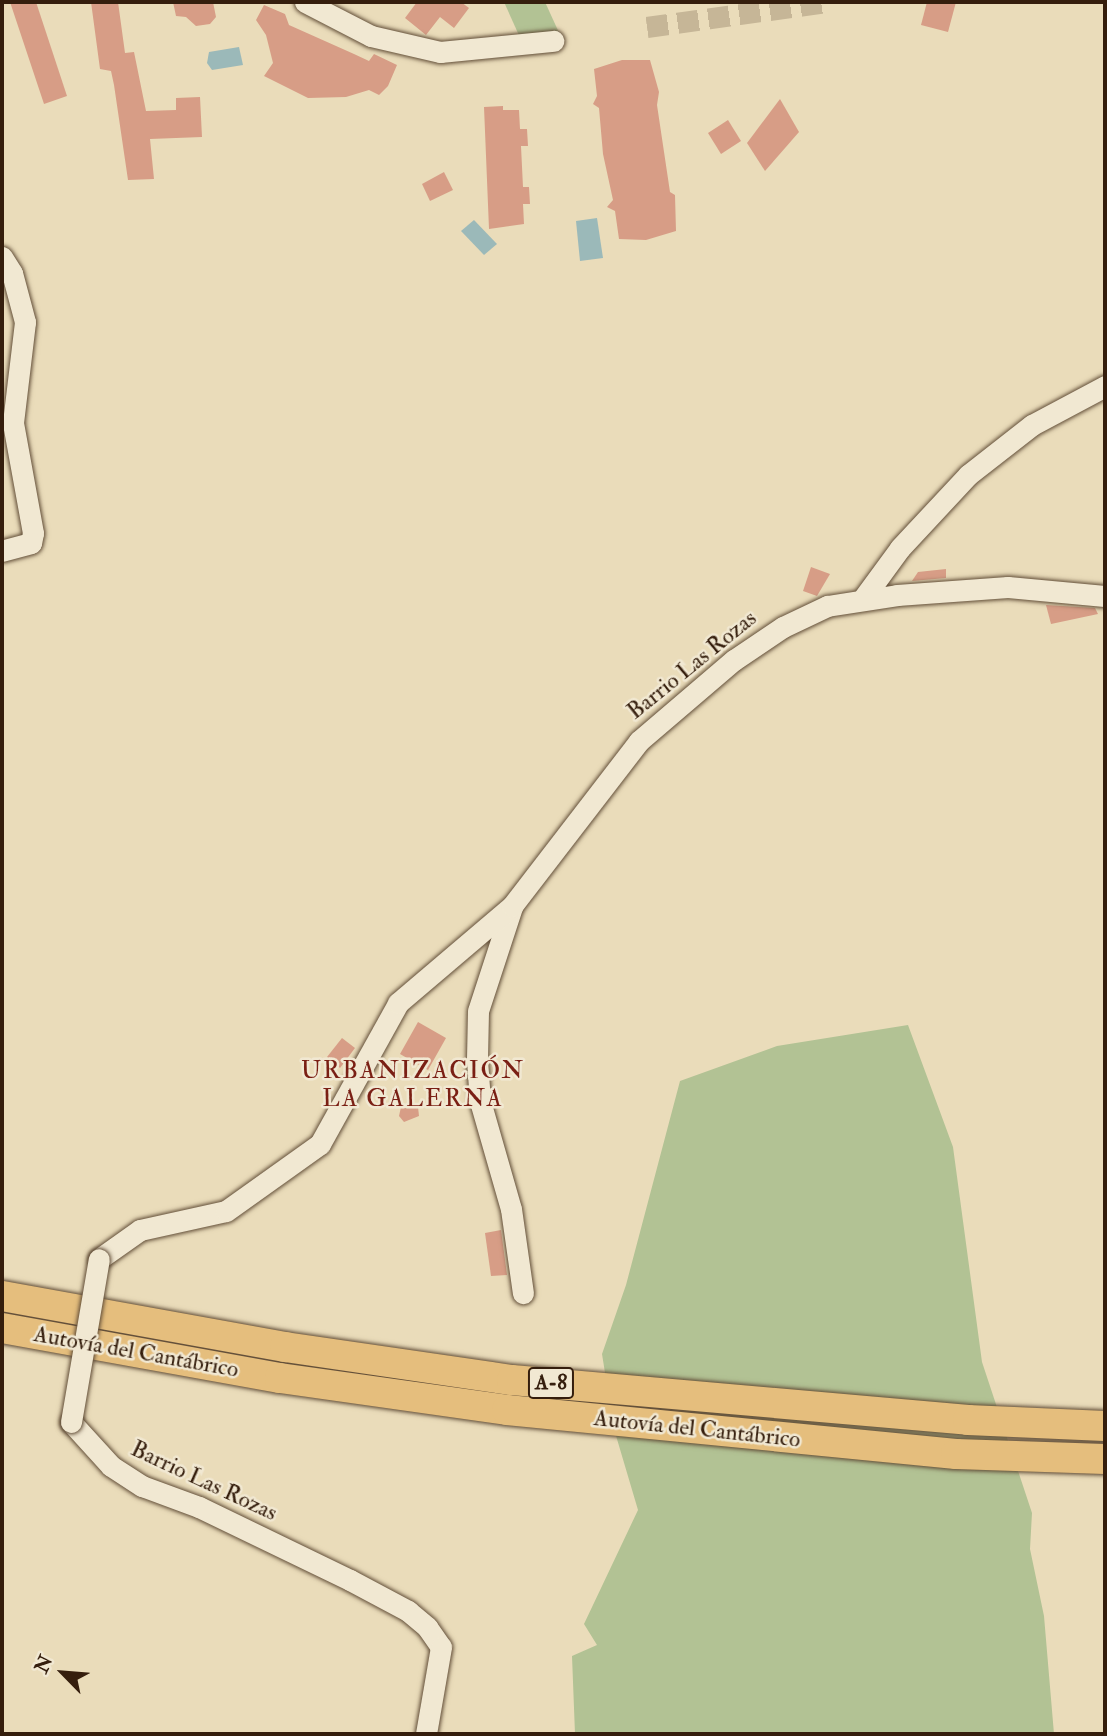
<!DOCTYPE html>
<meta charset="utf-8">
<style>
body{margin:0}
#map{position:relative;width:1107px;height:1736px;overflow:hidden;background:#eadcba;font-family:"IM FELL Double Pica",serif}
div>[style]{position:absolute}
.green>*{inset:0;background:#b2c294}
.water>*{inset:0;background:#9bb9b9}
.building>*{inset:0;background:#d79d86}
.minor-tunnel>*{height:21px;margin-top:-10.5px;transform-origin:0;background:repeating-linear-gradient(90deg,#c6b697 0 21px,transparent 0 31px)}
.roads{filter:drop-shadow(0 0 2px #624e38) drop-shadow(0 0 2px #624e38)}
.minor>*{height:21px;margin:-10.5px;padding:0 10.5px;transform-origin:10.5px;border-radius:10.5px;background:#f1e8d2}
.highway>*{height:30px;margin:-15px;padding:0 15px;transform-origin:15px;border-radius:15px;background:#e5be7d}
.bridges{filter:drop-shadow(0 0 2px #624e38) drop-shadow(0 0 2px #624e38)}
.minor-bridge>*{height:21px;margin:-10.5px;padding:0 10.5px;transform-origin:10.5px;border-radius:10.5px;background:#f1e8d2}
span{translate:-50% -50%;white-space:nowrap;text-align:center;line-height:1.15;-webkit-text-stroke:5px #f1e8d2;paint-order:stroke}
.shield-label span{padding:2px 5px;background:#f1e8d2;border:2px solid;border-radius:5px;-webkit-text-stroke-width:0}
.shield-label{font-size:21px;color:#351e0d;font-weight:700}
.street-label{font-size:23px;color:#351e0d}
.neighbourhood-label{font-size:24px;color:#7a1f14;letter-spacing:2px}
.frame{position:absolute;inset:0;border:4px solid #351e0d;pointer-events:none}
.north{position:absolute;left:28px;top:1638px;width:70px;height:70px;-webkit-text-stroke:5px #f1e8d2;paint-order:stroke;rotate:295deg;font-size:19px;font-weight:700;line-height:28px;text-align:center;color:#351e0d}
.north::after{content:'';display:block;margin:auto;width:24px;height:32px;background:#351e0d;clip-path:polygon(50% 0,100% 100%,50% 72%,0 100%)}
</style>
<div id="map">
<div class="green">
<div style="clip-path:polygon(504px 2px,545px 2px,561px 37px,522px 42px)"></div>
<div style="clip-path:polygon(908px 1025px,953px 1147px,982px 1362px,1032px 1513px,1030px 1549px,1044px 1616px,1054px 1734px,575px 1734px,572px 1656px,597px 1645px,584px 1624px,638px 1510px,614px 1429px,602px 1354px,626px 1285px,680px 1081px,777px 1046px)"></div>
</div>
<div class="water">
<div style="clip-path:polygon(239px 47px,243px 65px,212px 70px,207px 63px,209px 52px)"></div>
<div style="clip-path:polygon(597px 218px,603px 258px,580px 261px,576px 221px)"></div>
<div style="clip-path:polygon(474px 220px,497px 244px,484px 255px,461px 231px)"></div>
</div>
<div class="building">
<div style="clip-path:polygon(10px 2px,36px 2px,67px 96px,44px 104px)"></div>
<div style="clip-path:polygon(91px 2px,118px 2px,125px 53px,134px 52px,146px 111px,176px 110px,176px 98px,200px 97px,202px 137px,150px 139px,154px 179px,128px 180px,114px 85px,111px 71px,100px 69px)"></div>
<div style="clip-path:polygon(173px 2px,213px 2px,216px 17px,210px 24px,196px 26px,186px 17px,176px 16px)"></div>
<div style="clip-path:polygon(417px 2px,461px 2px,469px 8px,454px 28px,440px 17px,426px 35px,405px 18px)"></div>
<div style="clip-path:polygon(927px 2px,956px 2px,948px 32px,921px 25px)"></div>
<div style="clip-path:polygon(264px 5px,285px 14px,289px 25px,354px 54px,369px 61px,374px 54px,397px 65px,388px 86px,379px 95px,369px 90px,346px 97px,308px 98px,264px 76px,273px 63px,266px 35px,256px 20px)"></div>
<div style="clip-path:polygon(622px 60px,650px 60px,659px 92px,657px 105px,670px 192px,675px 195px,676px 231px,646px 240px,619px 239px,615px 211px,607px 207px,613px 200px,603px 154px,599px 108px,593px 104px,597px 96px,594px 69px)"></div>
<div style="clip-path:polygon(780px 99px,799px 132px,765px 171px,747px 143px)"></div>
<div style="clip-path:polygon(503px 106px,503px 110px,519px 110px,520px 129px,527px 129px,528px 146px,521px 146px,523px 187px,529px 187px,530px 204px,523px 204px,524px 224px,489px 229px,484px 107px)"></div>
<div style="clip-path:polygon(728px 120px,741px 141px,721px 154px,708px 133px)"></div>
<div style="clip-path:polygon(444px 172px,453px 190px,430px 201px,422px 184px)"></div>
<div style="clip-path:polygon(811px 567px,830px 574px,817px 596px,803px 591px)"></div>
<div style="clip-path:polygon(946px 569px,946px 578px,912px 581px,918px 572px)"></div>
<div style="clip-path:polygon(1046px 605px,1095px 608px,1098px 614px,1051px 624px)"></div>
<div style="clip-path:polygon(418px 1022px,446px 1038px,428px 1070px,400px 1054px)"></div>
<div style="clip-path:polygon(342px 1038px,355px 1048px,340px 1068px,327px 1057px)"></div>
<div style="clip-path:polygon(410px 1103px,418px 1107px,419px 1116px,404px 1122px,399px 1116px,401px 1107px)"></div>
<div style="clip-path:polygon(501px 1230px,507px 1275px,491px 1276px,485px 1233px)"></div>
</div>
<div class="minor-tunnel">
<div style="left:647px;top:27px;width:183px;rotate:-7.9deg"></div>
</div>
<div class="roads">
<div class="minor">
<div style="left:305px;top:2px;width:74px;rotate:27.3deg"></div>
<div style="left:371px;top:36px;width:71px;rotate:13.1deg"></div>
<div style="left:440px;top:52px;width:114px;rotate:-5.6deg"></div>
<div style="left:2px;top:257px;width:19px;rotate:58deg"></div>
<div style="left:12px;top:273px;width:51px;rotate:75.1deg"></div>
<div style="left:25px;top:322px;width:102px;rotate:96.8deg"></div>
<div style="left:13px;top:423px;width:112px;rotate:79.7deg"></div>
<div style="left:33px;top:533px;width:10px;rotate:101deg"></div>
<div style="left:31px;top:543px;width:30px;rotate:165deg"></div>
<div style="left:862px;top:600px;width:64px;rotate:-53.8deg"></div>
<div style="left:900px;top:548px;width:100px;rotate:-47deg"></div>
<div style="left:968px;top:475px;width:81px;rotate:-38deg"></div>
<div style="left:1032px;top:425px;width:83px;rotate:-28.1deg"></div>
<div style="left:512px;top:907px;width:109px;rotate:108.1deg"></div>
<div style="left:478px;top:1011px;width:49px;rotate:91.2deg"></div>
<div style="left:477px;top:1060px;width:41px;rotate:85.8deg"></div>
<div style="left:480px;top:1101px;width:112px;rotate:74deg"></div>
<div style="left:511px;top:1209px;width:85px;rotate:81.9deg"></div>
<div style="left:99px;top:1259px;width:50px;rotate:-35.3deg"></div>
<div style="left:140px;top:1230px;width:88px;rotate:-12.5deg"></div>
<div style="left:226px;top:1211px;width:115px;rotate:-35.5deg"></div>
<div style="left:320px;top:1144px;width:161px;rotate:-61deg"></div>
<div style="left:398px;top:1003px;width:150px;rotate:-40.4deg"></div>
<div style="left:512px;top:906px;width:208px;rotate:-52.4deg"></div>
<div style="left:639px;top:741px;width:125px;rotate:-40.5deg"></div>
<div style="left:734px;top:660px;width:59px;rotate:-34deg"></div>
<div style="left:783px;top:627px;width:49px;rotate:-25.5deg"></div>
<div style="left:827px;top:606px;width:71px;rotate:-8.9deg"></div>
<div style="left:897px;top:595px;width:111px;rotate:-4.1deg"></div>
<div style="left:1008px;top:587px;width:97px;rotate:5.3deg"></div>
<div style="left:71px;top:1422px;width:59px;rotate:47.7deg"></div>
<div style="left:111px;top:1466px;width:37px;rotate:33deg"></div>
<div style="left:142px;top:1486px;width:61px;rotate:20.2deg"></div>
<div style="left:199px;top:1507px;width:168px;rotate:25.8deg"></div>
<div style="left:350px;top:1580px;width:66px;rotate:28.1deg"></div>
<div style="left:408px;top:1611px;width:25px;rotate:40deg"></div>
<div style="left:427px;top:1627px;width:24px;rotate:55deg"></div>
<div style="left:441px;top:1647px;width:88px;rotate:99.8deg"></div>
</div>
<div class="highway">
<div style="left:2px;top:1296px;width:288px;rotate:10.2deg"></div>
<div style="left:285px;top:1347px;width:229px;rotate:8.3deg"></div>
<div style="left:512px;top:1380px;width:458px;rotate:5deg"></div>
<div style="left:968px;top:1420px;width:137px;rotate:2.5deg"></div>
<div style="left:2px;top:1328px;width:282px;rotate:10.2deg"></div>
<div style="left:280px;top:1378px;width:229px;rotate:8deg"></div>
<div style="left:507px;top:1410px;width:451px;rotate:5.6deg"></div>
<div style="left:956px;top:1454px;width:149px;rotate:1.9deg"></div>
</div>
</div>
<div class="bridges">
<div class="minor-bridge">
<div style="left:71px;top:1422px;width:165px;rotate:-80.3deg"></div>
</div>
</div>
<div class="shield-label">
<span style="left:551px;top:1383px">A-8</span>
</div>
<div class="street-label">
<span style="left:692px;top:665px;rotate:-39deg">Barrio Las Rozas</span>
<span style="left:136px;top:1352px;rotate:10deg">Autovía del Cantábrico</span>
<span style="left:697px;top:1429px;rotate:6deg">Autovía del Cantábrico</span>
<span style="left:204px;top:1481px;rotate:25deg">Barrio Las Rozas</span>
</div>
<div class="neighbourhood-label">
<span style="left:413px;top:1085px">URBANIZACIÓN<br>LA GALERNA</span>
</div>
<div class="frame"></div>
<div class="north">N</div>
</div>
